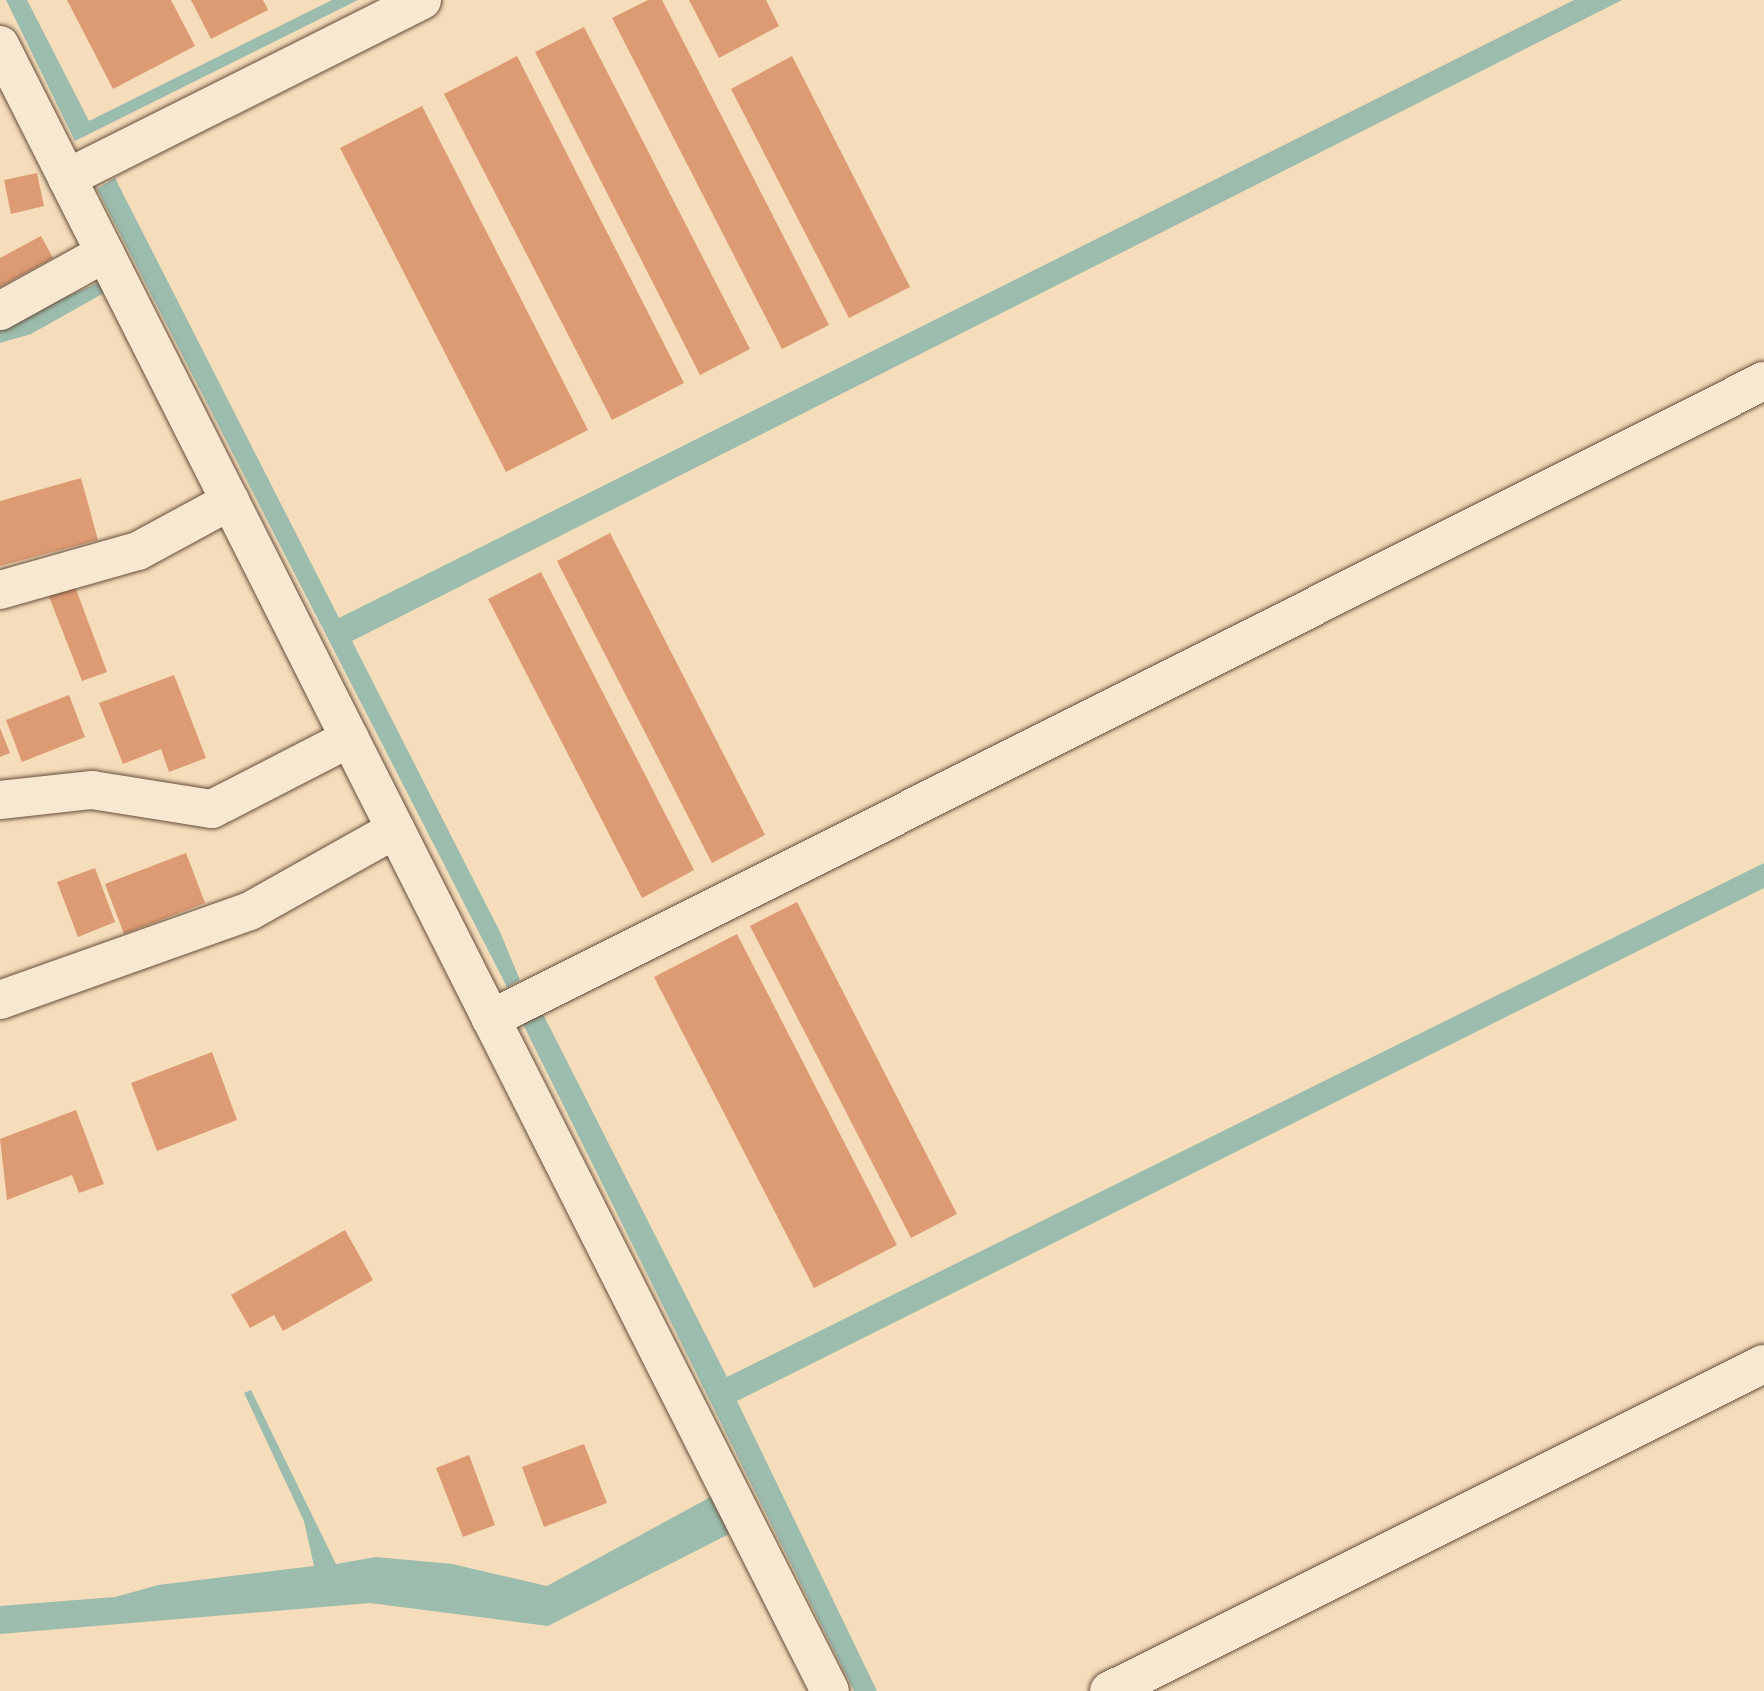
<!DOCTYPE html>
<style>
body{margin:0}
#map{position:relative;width:1764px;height:1691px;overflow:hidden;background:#f5dcba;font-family:Cardo,serif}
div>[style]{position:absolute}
.water>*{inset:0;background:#9cbcad}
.building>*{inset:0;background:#dd9b73}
.roads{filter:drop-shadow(0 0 2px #664e3c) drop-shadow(0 0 2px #664e3c)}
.street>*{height:38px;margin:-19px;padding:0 19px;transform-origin:19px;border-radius:19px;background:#f8e8d2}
span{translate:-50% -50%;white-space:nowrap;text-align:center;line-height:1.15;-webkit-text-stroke:5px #f8e8d2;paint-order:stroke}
</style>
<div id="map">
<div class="water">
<div style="clip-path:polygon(6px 0,27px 0,89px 121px,332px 0,358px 0,75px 141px)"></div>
<div style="clip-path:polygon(1574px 0,1622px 0,352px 641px,500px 932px,520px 980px,507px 987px,97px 189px,115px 178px,339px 618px)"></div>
<div style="clip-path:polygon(105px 280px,111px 289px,31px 334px,0 343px,0 325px)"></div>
<div style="clip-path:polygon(1764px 863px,1764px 888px,737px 1401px,877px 1691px,854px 1691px,521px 1020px,543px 1014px,727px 1377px)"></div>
<div style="clip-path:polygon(251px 1390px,336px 1564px,376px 1557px,452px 1564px,547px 1586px,716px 1494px,735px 1531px,548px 1626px,370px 1603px,0 1634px,0 1606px,115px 1597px,158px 1585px,314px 1566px,304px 1521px,244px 1393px)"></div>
</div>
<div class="building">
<div style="clip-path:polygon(67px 0,171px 0,195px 46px,113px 89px)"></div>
<div style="clip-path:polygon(191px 0,263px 0,268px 10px,211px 39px)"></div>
<div style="clip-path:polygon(648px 0,662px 0,829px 325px,782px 349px,612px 18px)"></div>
<div style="clip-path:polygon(689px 0,766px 0,779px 26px,719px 58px)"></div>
<div style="clip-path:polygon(584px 27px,750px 349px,700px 375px,535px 52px)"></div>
<div style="clip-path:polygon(517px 56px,684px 383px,612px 420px,444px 94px)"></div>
<div style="clip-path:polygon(792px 56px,910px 287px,849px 318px,731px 89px)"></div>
<div style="clip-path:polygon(422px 106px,588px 430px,506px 472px,340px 148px)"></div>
<div style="clip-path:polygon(37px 173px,44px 206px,11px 214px,4px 180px)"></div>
<div style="clip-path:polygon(41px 236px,53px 258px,0 287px,0 258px)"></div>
<div style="clip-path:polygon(81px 478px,98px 540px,0 566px,0 501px)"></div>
<div style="clip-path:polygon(610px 533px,765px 835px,712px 863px,557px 561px)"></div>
<div style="clip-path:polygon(541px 572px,694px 870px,642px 898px,488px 599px)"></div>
<div style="clip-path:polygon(74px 584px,107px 672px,82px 681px,48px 594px)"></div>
<div style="clip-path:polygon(174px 675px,206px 758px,169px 772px,161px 749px,123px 764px,99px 703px)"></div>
<div style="clip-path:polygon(69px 695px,85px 737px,22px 762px,6px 720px)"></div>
<div style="clip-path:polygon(0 728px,10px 753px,0 757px)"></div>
<div style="clip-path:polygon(186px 853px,205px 903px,124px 934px,105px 884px)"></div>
<div style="clip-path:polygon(95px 868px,115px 922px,78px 937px,57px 882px)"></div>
<div style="clip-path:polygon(797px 902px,957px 1214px,911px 1238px,750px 926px)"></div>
<div style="clip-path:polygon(737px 934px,897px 1245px,814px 1288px,654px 977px)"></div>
<div style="clip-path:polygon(212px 1052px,237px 1120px,157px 1151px,131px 1083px)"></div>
<div style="clip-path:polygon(76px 1110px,104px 1184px,79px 1193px,72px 1175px,7px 1200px,0 1139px)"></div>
<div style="clip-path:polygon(345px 1230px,373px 1280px,283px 1331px,274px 1315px,250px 1328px,231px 1295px)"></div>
<div style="clip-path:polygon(584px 1444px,607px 1503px,544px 1527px,522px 1467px)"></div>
<div style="clip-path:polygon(469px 1455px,495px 1525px,463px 1537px,436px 1468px)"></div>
</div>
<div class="roads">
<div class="street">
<div style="left:0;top:45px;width:1843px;rotate:63.24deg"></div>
<div style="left:67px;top:178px;width:397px;rotate:-26.6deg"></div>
<div style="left:0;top:311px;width:120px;rotate:-28.9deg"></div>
<div style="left:0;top:590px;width:143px;rotate:-15.8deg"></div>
<div style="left:138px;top:551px;width:105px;rotate:-28.5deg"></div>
<div style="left:0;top:800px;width:93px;rotate:-6.2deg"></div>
<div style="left:92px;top:790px;width:121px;rotate:9deg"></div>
<div style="left:212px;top:809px;width:155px;rotate:-27.2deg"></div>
<div style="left:0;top:1000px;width:265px;rotate:-19.6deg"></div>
<div style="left:250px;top:911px;width:167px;rotate:-29.3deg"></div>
<div style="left:491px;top:1019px;width:1424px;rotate:-26.62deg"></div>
<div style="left:1109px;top:1691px;width:732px;rotate:-26.53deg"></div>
</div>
</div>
</div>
